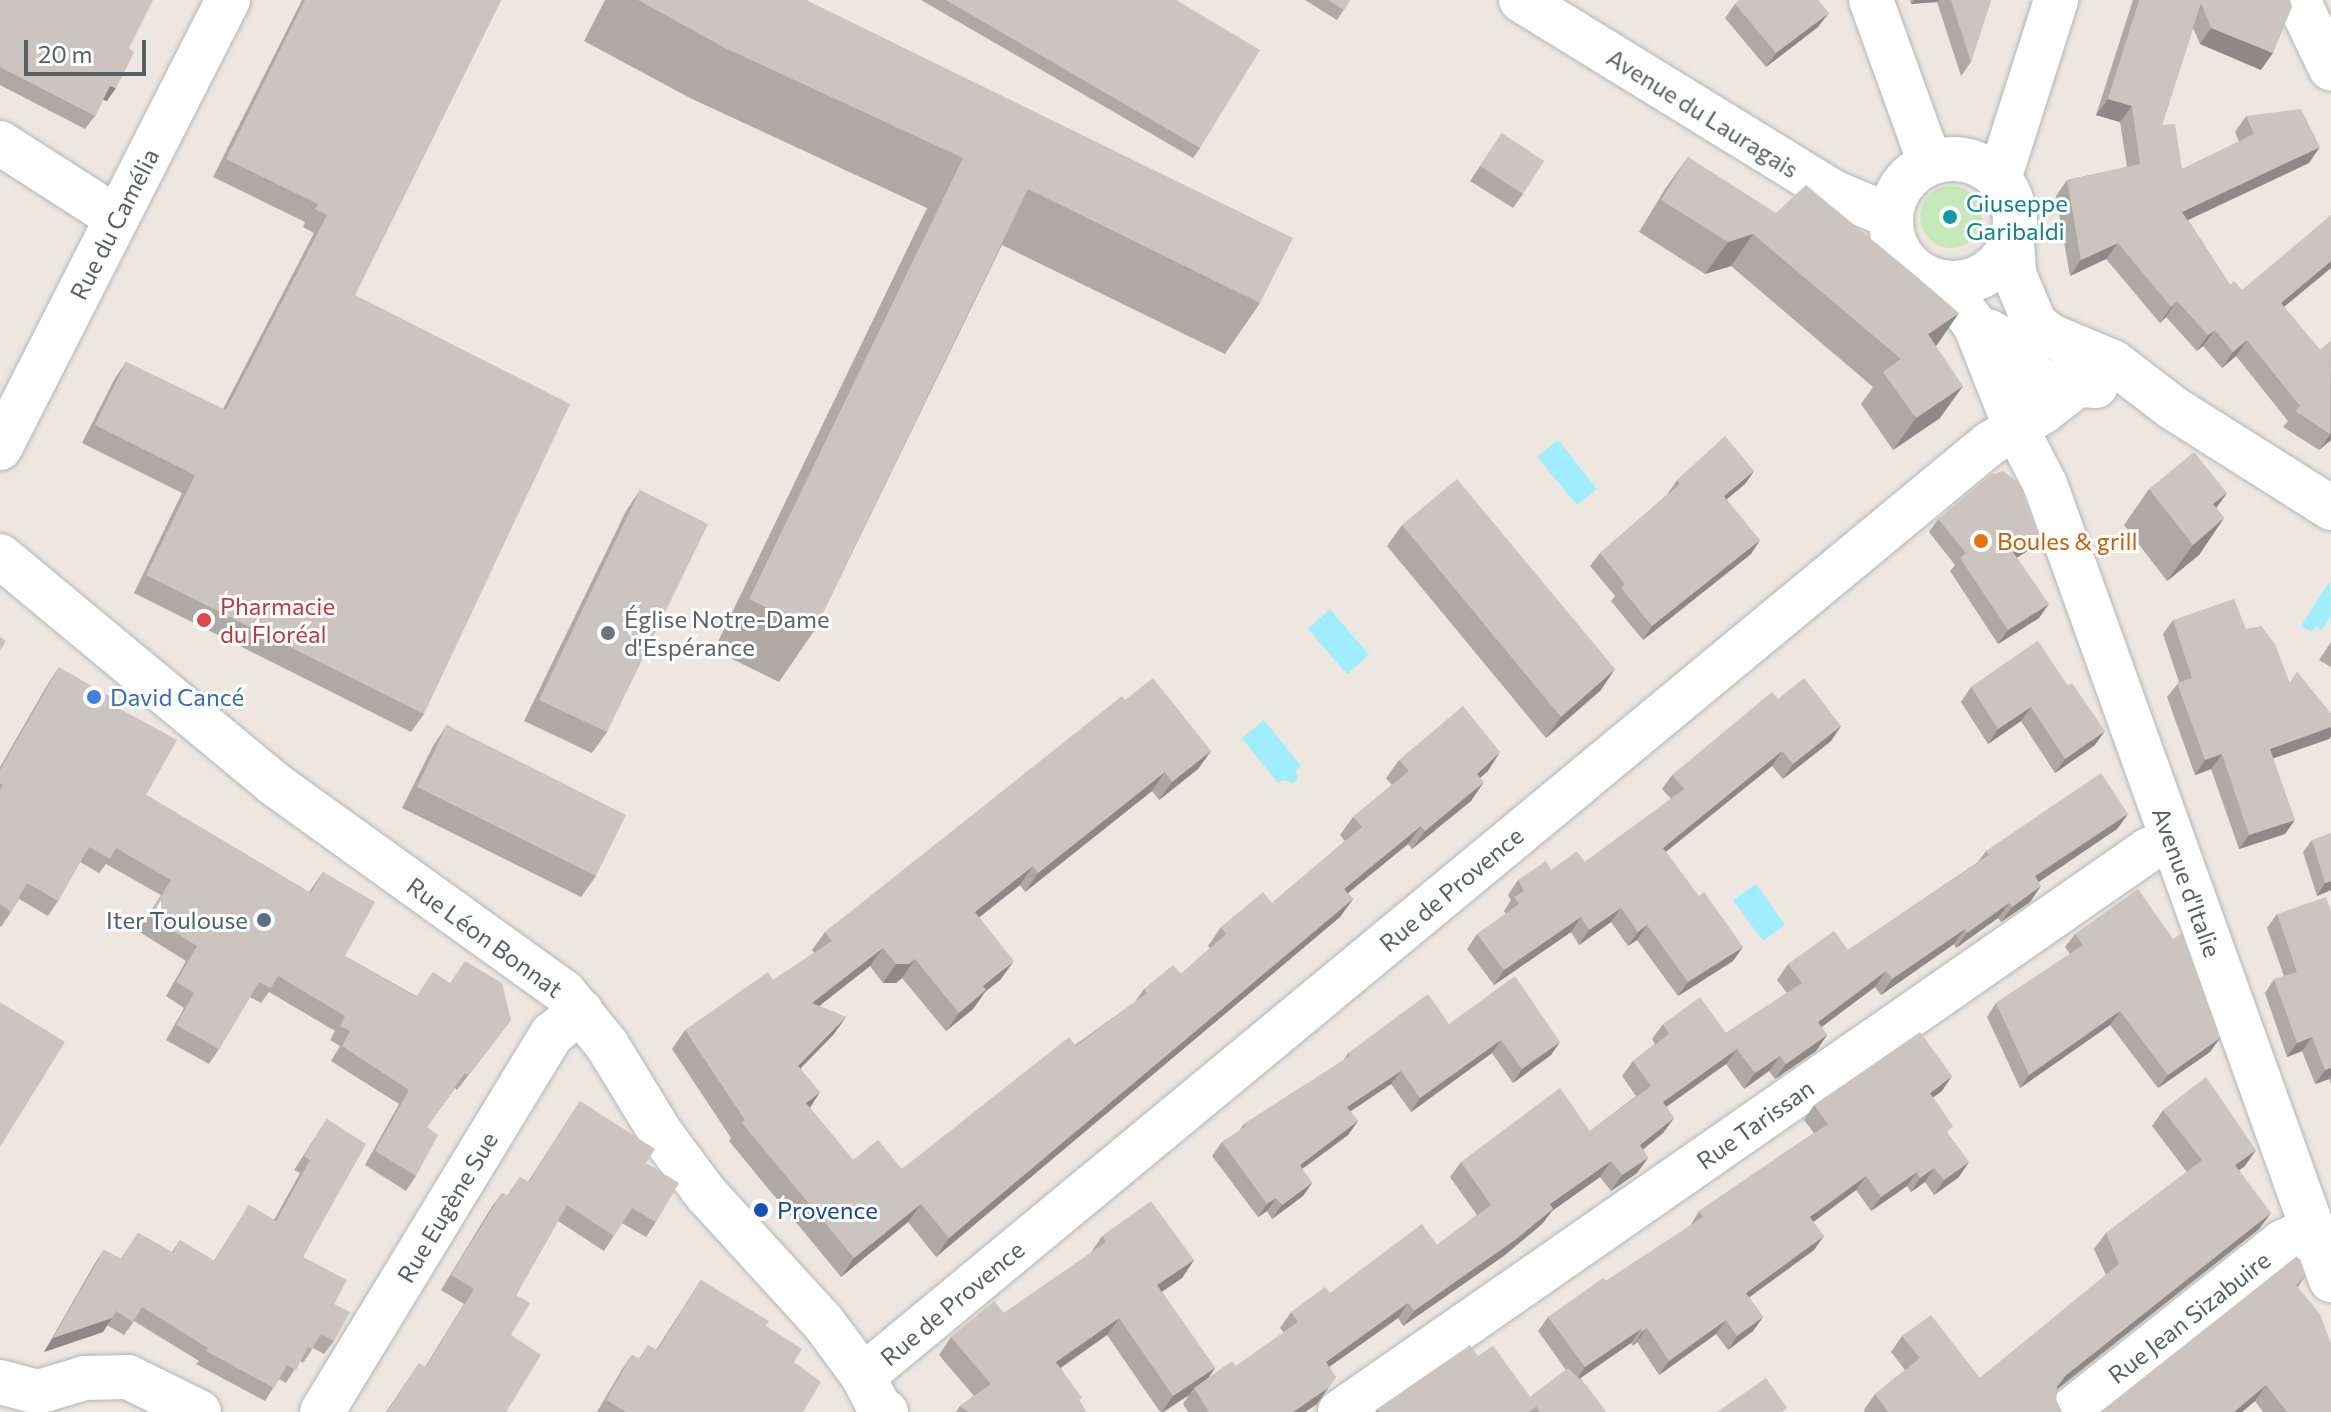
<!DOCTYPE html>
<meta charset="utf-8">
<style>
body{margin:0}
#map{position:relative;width:2331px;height:1412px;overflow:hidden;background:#eee7e0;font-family:Commissioner,sans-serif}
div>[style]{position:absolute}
.green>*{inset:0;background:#c5e9b9}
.round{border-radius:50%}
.water>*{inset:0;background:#9fedff}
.roads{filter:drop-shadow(0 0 2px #b1b6b9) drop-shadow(0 0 2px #b1b6b9)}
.street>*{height:44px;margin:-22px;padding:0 22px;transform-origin:22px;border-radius:22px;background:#fff}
.street>.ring{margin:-22px;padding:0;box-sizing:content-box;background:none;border:44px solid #fff;border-radius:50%}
.wall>*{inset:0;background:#afa9a4}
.shaded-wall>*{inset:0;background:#8e8986}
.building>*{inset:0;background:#cbc4bf}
.dots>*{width:22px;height:22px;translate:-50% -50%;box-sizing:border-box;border:4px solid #fff;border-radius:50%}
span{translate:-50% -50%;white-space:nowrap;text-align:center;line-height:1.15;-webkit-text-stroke:6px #fff;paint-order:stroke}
.street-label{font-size:24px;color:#596063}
.culture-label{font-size:24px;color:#0d838f}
.left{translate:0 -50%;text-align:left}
.food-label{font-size:24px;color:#c56008}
.health-label{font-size:24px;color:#be3a42}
.worship-label{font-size:24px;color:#5b616d}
.shop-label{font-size:24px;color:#366cbe}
.service-label{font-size:24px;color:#4e5e75}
.right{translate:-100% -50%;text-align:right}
.transit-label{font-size:24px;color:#164399}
.scale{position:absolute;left:24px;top:40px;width:122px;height:36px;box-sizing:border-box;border:4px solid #596063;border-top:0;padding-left:10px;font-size:24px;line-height:28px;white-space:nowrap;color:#596063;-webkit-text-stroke:6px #fff;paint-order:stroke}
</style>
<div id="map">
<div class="green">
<div class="round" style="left:1920px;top:186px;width:62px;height:62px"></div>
</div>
<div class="water">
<div style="clip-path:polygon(1558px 440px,1597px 489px,1577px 505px,1537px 457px)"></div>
<div style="clip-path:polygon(2330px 581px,2331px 616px,2322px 630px,2316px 626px,2311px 632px,2301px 626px)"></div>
<div style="clip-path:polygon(1330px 609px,1369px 655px,1347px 674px,1308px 629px)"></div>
<div style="clip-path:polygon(1264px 720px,1301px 766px,1296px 770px,1298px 778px,1294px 783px,1283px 780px,1278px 783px,1242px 738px)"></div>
<div style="clip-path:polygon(1756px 884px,1785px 925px,1763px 941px,1733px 900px)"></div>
</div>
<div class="roads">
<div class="street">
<div style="left:1521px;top:0;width:366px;rotate:31.6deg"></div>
<div style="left:1833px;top:192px;width:62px;rotate:22.8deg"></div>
<div style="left:1871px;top:0;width:173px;rotate:70.1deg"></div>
<div style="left:2298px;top:0;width:76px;rotate:64.4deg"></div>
<div style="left:0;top:143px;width:139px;rotate:32.7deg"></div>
<div class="ring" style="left:1891px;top:159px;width:80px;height:80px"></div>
<div style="left:1999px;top:179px;width:188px;rotate:-72.3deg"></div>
<div style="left:2012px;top:242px;width:32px;rotate:86deg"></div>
<div style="left:2014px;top:274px;width:54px;rotate:67.2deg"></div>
<div style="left:2035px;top:324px;width:20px;rotate:37deg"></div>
<div style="left:2051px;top:336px;width:67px;rotate:22.8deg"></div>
<div style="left:2113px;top:362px;width:76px;rotate:37.5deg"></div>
<div style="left:2173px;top:408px;width:187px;rotate:32.3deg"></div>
<div style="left:1943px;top:283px;width:53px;rotate:52.7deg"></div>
<div style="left:1975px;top:325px;width:109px;rotate:68.4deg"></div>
<div style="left:2015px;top:426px;width:65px;rotate:62.7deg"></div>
<div style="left:2045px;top:484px;width:846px;rotate:70.24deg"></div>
<div style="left:1988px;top:331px;width:25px;rotate:29deg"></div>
<div style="left:2010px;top:343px;width:29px;rotate:63deg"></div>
<div style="left:2023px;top:369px;width:26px;rotate:31deg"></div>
<div style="left:2045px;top:382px;width:51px;rotate:4.5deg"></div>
<div style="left:0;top:448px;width:503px;rotate:-63.03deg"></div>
<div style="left:0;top:556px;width:355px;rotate:39.7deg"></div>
<div style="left:273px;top:783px;width:358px;rotate:35.7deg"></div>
<div style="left:564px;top:992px;width:68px;rotate:50.9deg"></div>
<div style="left:607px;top:1045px;width:105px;rotate:58.6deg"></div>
<div style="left:662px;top:1135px;width:74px;rotate:53.3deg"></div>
<div style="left:706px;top:1194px;width:173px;rotate:47.6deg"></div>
<div style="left:823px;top:1322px;width:67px;rotate:53.5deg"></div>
<div style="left:863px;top:1376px;width:34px;rotate:63deg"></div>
<div style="left:878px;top:1406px;width:10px;rotate:37deg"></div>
<div style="left:863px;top:1376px;width:1462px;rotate:-39.61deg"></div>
<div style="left:1989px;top:444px;width:64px;rotate:-31deg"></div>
<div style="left:2044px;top:411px;width:41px;rotate:-38deg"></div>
<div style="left:0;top:1382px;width:39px;rotate:15deg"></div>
<div style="left:38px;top:1392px;width:49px;rotate:-16.6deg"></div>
<div style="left:85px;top:1378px;width:43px;rotate:-1.3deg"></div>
<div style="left:128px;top:1377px;width:79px;rotate:26.2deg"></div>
<div style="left:322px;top:1412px;width:442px;rotate:-58.7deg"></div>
<div style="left:552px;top:1034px;width:37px;rotate:-38deg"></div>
<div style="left:1340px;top:1412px;width:983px;rotate:-34.81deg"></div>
<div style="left:2147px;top:851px;width:28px;rotate:-26deg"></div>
<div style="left:2069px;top:1412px;width:273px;rotate:-38.5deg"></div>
<div style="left:2283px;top:1242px;width:33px;rotate:-25deg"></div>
</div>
</div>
<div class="wall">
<div style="clip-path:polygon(0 0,129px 48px,107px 101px,103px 100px,95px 116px,85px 129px,0 85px)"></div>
<div style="clip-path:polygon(302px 0,501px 0,355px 295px,424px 714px,411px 732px,134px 593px,182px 493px,82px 443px,114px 380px,126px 362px,223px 409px,314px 233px,303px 227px,305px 222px,213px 177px)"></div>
<div style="clip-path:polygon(605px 0,806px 0,1260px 303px,1225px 354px,1002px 245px,814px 631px,779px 682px,714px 650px,927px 208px,690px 98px,584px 41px)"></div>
<div style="clip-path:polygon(921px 0,1176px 0,1200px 148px,1193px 158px)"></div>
<div style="clip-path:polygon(1305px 0,1350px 0,1337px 20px)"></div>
<div style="clip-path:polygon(1910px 0,1991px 0,1971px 62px,1961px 76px,1937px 2px,1911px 4px)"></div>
<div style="clip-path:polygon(2133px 0,2290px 0,2261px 70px,2200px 44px,2193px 28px,2162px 125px,2182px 169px,2239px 142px,2235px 132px,2246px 116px,2309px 163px,2188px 220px,2230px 285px,2242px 290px,2331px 268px,2284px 307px,2320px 350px,2331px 341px,2331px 440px,2319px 450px,2283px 427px,2288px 421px,2236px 356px,2222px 368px,2203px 346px,2197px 351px,2166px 317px,2160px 323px,2106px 259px,2070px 276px,2056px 196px,2067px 180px,2127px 167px,2120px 122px,2096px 115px)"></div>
<div style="clip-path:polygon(1735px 4px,1818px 27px,1766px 67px,1725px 18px)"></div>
<div style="clip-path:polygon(1502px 133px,1523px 194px,1513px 208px,1470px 181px)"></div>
<div style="clip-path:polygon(1688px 157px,1937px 345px,1936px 346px,1940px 418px,1893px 450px,1861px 404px,1873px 387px,1731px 266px,1705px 274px,1639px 232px,1665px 189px)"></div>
<div style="clip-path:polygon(1754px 471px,1745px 484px,1727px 499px,1751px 554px,1643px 640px,1611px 601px,1615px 596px,1590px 566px,1600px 553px,1668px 494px,1668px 493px,1677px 480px)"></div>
<div style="clip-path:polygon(2149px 489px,2227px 493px,2216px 508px,2224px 518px,2199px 555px,2167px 581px,2124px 525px)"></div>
<div style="clip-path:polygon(640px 490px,607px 732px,592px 753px,524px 721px,626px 511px)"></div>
<div style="clip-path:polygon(1938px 519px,2038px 536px,2029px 550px,2017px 557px,2039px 618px,1998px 644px,1950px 571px,1955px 565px,1929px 532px)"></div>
<div style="clip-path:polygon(1402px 525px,1601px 690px,1546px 738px,1387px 546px)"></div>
<div style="clip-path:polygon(2173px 620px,2246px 629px,2290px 683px,2297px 672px,2331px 714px,2331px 736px,2329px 739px,2273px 758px,2285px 834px,2239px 849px,2211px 769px,2195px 775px,2167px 697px,2179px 682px,2163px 634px)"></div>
<div style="clip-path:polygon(2038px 641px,2095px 745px,2055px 773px,2021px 721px,1988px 744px,1961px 702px,1971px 687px)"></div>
<div style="clip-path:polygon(2331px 642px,2331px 667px,2319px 660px)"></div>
<div style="clip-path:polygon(59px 667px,113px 705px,146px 795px,309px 892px,323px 872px,345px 956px,416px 996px,511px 1020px,457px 1090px,455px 1088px,427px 1127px,416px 1176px,406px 1191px,365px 1165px,399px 1104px,331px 1061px,340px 1046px,330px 1040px,335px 1031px,269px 992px,261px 1003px,250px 997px,219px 1049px,209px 1064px,166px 1040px,184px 1008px,166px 996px,186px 961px,138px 931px,161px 895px,106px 864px,99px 873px,80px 862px,58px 901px,48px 916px,19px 899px,11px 912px,1px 927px,0 926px,0 767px,49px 682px)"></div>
<div style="clip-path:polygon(1778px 699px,1841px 726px,1831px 741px,1783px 779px,1772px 766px,1666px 852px,1733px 961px,1678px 996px,1637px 940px,1628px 946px,1611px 922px,1579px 945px,1571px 932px,1494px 985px,1467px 949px,1477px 934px,1506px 914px,1504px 911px,1511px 900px,1508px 895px,1518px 880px,1551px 870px,1585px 862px,1671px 799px,1662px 789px,1672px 775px)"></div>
<div style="clip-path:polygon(1125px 700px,1211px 751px,1198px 769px,1159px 800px,1152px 791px,1025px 892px,1020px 885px,979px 917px,1001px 979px,985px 992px,973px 1009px,946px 1031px,902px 978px,896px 983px,883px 983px,870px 966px,819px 1006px,846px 1017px,833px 1035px,801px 1068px,810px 1108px,853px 1160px,902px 1169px,1135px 1002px,1144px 989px,1181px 974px,1210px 948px,1208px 946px,1221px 927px,1272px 903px,1345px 841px,1340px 835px,1353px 817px,1392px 785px,1386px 778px,1399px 760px,1488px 771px,1480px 777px,1471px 801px,1412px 849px,1408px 844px,1348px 893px,1353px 899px,1340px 917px,936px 1257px,908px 1222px,841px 1277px,729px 1141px,731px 1138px,672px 1049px,685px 1030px,773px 980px,814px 953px,812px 950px,825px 932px)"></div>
<div style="clip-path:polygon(447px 725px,596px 876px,581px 897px,402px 808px,433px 746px)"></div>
<div style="clip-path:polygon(2128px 814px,2117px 829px,2039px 882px,2030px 902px,2001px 922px,1998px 918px,1956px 948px,1954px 944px,1881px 995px,1875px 987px,1821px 1027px,1827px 1035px,1816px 1051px,1775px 1079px,1769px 1071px,1744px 1089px,1726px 1064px,1666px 1107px,1674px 1118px,1663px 1133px,1643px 1150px,1648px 1158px,1637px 1173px,1611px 1191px,1600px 1177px,1552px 1211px,1542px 1224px,1505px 1255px,1403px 1326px,1398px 1318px,1329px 1367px,1336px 1377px,1317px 1404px,1305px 1412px,1188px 1412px,1183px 1404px,1189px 1395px,1164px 1412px,1160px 1412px,1107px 1335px,1061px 1368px,1086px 1412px,956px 1412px,960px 1406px,974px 1396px,939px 1355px,951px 1337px,1004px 1313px,1090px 1254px,1102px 1236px,1194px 1260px,1182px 1278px,1162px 1292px,1215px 1368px,1208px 1379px,1236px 1366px,1284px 1333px,1280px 1328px,1291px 1312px,1330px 1293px,1437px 1245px,1477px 1215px,1450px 1177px,1461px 1162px,1590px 1131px,1636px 1096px,1622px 1076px,1633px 1061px,1655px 1044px,1652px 1039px,1663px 1024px,1726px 1033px,1787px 993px,1777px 980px,1788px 964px,1848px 950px,1978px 862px,1986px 851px)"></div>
<div style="clip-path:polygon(2312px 840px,2331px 890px,2317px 896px,2303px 852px)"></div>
<div style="clip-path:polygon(2331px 911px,2331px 1084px,2329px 1079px,2315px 1084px,2302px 1051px,2287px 1057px,2265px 993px,2274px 979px,2284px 976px,2267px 928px,2277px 914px)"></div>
<div style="clip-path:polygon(2075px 934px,2220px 1038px,2210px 1052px,2158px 1088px,2110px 1025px,2020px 1088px,1987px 1017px,1996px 1003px,2070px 954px,2065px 947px)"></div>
<div style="clip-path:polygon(1449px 1024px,1551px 1055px,1513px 1083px,1492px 1053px,1411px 1112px,1391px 1084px,1350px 1112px,1358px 1121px,1348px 1135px,1302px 1169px,1312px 1183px,1303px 1196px,1272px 1219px,1267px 1211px,1258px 1217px,1212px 1156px,1222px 1142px,1239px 1131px,1244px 1124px,1344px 1060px,1348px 1053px)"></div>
<div style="clip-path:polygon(1942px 1091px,1933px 1097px,1948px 1134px,1959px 1177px,1934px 1195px,1925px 1182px,1911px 1192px,1907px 1186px,1871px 1211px,1856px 1190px,1813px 1222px,1814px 1250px,1749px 1297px,1763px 1317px,1753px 1331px,1728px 1350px,1716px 1334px,1659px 1375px,1637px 1342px,1633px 1346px,1631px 1343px,1580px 1378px,1606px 1412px,1375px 1412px,1377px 1409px,1478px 1356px,1530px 1397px,1566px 1370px,1538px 1331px,1548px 1317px,1606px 1281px,1690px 1226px,1699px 1211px,1814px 1133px,1804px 1120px,1814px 1105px)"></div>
<div style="clip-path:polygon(580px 1101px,646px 1163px,656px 1222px,646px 1237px,622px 1223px,604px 1251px,558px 1221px,516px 1295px,511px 1335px,506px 1412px,386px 1412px,419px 1363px,425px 1367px,464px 1304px,441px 1290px,491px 1208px,502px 1193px,507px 1196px,520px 1177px,528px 1182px)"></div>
<div style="clip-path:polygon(2163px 1110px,2245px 1166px,2239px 1170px,2259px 1229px,2057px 1390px,2056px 1400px,2062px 1412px,1865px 1412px,1864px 1410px,1875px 1394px,1905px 1370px,1891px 1352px,1902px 1336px,1980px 1378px,2106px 1275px,2094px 1249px,2106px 1233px,2187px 1172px,2152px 1126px)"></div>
<div style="clip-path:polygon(327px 1119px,303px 1257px,334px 1304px,334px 1341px,324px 1354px,313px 1348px,303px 1363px,300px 1361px,286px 1383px,279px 1379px,265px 1401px,196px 1364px,199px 1361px,134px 1321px,124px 1335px,107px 1325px,103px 1332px,44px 1352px,95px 1263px,104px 1250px,121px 1259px,138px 1233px,172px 1252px,180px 1240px,214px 1261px,249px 1205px,274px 1220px,300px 1173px,294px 1170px)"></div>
<div style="clip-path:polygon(2306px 1275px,2298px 1287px,2331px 1412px,2263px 1412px,2255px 1401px,2242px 1412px,2100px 1412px)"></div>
<div style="clip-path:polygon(701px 1280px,766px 1326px,794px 1362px,803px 1412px,597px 1412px,621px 1371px,632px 1355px,639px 1359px,648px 1345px,656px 1350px)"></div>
</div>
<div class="shaded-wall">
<div style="clip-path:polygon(1914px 0,1939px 0,1937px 2px,1911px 4px)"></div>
<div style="clip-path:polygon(1829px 13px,1818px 27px,1766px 67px,1776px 53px)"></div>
<div style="clip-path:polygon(2211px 28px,2273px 53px,2261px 70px,2200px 44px)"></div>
<div style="clip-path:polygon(110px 86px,116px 88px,107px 101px,101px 99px)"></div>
<div style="clip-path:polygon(2108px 99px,2132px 106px,2120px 122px,2096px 115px)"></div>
<div style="clip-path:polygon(2320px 147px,2309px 163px,2171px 228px,2182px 212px)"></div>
<div style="clip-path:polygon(1753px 234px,1731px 266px,1705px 274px,1728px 242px)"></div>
<div style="clip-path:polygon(2118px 243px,2106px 259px,2070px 276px,2081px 260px)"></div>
<div style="clip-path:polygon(2331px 261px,2331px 268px,2269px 319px,2281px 303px)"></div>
<div style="clip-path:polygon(2177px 301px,2166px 317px,2160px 323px,2171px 307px)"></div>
<div style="clip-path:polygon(1959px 313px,1937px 345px,1905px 366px,1928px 334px)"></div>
<div style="clip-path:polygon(2215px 330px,2203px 346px,2197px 351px,2208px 335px)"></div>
<div style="clip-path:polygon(2247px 340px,2236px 356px,2222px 368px,2233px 352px)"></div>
<div style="clip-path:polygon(1963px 386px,1940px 418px,1893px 450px,1916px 418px)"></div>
<div style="clip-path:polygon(2331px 433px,2331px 440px,2319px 450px)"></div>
<div style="clip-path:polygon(1754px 471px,1745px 484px,1715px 509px,1724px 496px)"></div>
<div style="clip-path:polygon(2227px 493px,2201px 529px,2187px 540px,2213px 504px)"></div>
<div style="clip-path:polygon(2224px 518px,2199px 555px,2167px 581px,2193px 545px)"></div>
<div style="clip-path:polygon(2038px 536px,2029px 550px,2004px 566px,2013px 552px)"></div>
<div style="clip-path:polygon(1760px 540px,1751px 554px,1643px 640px,1652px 626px)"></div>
<div style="clip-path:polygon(2049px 604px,2039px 618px,1998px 644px,2008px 630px)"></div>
<div style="clip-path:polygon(1615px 669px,1601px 690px,1546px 738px,1561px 717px)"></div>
<div style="clip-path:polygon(2031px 707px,2021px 721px,1988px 744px,1998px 729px)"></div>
<div style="clip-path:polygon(1841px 726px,1831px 741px,1783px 779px,1793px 764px)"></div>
<div style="clip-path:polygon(2331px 727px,2331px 736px,2329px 739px,2260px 763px,2270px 749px)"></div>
<div style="clip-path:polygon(2105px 731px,2095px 745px,2055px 773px,2065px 759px)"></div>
<div style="clip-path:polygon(1211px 751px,1198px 769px,1159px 800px,1172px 782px)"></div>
<div style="clip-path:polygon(1782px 751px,1772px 766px,1653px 862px,1663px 848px)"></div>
<div style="clip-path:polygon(1500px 752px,1488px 771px,1464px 792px,1477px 774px)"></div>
<div style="clip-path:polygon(2222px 754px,2211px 769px,2195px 775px,2205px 760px)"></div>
<div style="clip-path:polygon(1165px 772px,1152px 791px,1025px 892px,1038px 873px)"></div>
<div style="clip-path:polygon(1484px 782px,1471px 801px,1412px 849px,1425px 831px)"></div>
<div style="clip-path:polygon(2128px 814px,2117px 829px,2025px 891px,2035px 876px)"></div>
<div style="clip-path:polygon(2295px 820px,2285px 834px,2239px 849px,2249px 835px)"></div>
<div style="clip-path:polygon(1421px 826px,1408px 844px,1331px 907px,1344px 889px)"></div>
<div style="clip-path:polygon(1033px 866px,1020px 885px,962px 931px,975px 912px)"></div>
<div style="clip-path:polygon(2331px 881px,2331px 890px,2317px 896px,2325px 883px)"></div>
<div style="clip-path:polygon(2041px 886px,2030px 902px,2001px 922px,2012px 907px)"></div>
<div style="clip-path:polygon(1353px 899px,1340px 917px,936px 1257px,949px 1238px)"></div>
<div style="clip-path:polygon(2009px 903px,1998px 918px,1956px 948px,1967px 933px)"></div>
<div style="clip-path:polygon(1621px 908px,1611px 922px,1579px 945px,1589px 930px)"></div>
<div style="clip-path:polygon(1581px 917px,1571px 932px,1494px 985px,1504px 970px)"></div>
<div style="clip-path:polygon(1647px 925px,1637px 940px,1628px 946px,1638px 932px)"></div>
<div style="clip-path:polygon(1965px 929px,1954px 944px,1881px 995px,1892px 979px)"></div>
<div style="clip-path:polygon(1743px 947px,1733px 961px,1678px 996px,1688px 982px)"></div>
<div style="clip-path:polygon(883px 948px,870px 966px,799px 1022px,812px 1003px)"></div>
<div style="clip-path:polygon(915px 959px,902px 978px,896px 983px,883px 983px,896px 964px)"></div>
<div style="clip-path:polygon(1014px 961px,1001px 979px,985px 992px,973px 1009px,946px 1031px,959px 1013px,983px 986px)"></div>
<div style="clip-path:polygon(1886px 971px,1875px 987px,1807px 1038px,1818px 1022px)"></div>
<div style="clip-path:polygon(2120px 1011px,2110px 1025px,2020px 1088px,2029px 1075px)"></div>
<div style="clip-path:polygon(846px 1017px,833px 1035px,785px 1084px,798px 1066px)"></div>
<div style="clip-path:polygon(1827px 1035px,1816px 1051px,1775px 1079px,1786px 1064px)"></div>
<div style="clip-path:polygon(2312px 1037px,2302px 1051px,2287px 1057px,2297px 1043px)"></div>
<div style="clip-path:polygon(2220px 1038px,2210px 1052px,2158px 1088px,2168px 1075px)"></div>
<div style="clip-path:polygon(1501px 1040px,1492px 1053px,1411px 1112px,1420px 1098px)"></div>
<div style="clip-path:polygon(1560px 1042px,1551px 1055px,1513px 1083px,1522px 1069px)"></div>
<div style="clip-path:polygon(1737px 1049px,1726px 1064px,1652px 1117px,1663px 1102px)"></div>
<div style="clip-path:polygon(1780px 1056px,1769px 1071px,1744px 1089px,1755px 1073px)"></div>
<div style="clip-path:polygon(2331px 1068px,2331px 1076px,2329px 1079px,2315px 1084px,2325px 1070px)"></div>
<div style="clip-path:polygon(1401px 1071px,1391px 1084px,1337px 1120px,1347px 1107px)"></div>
<div style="clip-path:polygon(1952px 1076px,1942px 1091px,1920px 1107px,1930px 1093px)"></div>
<div style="clip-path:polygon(820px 1092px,808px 1111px,806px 1103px)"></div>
<div style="clip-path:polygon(1674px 1118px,1663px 1133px,1629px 1160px,1640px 1145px)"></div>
<div style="clip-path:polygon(1358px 1121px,1348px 1135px,1290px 1178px,1300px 1165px)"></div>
<div style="clip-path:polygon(2256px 1150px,2245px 1166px,2223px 1181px,2235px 1165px)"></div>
<div style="clip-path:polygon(1648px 1158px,1637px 1173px,1611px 1191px,1622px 1175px)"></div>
<div style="clip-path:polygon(1611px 1161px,1600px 1177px,1552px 1211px,1542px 1224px,1505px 1255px,1403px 1326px,1414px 1311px,1550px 1204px)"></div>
<div style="clip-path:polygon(1969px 1162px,1959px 1177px,1934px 1195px,1944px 1180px)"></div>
<div style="clip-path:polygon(1934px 1168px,1925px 1182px,1911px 1192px,1920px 1178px)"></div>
<div style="clip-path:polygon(1917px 1172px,1907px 1186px,1871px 1211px,1881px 1197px)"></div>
<div style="clip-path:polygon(1866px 1176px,1856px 1190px,1800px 1232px,1810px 1217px)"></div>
<div style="clip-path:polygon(1312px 1183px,1303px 1196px,1272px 1219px,1282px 1205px)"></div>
<div style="clip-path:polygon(1276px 1198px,1267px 1211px,1258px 1217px,1267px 1204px)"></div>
<div style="clip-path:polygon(921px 1204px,908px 1222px,841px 1277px,854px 1258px)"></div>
<div style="clip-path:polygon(2271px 1213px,2259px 1229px,2053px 1392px,2065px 1376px)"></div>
<div style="clip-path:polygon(1824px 1236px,1814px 1250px,1736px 1307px,1746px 1293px)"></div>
<div style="clip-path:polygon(1194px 1260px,1182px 1278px,1145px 1303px,1157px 1285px)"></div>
<div style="clip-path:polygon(1408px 1303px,1398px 1318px,1315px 1377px,1326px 1362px)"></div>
<div style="clip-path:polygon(1763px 1317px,1753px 1331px,1728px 1350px,1737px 1336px)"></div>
<div style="clip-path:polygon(112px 1318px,103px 1332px,44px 1352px,53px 1338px)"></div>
<div style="clip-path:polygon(1119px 1318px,1107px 1335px,1044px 1379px,1056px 1362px)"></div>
<div style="clip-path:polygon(1726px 1320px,1716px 1334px,1659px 1375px,1669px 1361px)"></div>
<div style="clip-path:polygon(1647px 1328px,1637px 1342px,1633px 1346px,1642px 1332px)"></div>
<div style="clip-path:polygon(1641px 1329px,1631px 1343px,1575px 1382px,1585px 1367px)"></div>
<div style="clip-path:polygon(1215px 1368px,1202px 1386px,1194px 1388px,1189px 1395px,1162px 1412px,1173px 1396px)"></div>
<div style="clip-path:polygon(2266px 1385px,2255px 1401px,2242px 1412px,2234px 1412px)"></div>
<div style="clip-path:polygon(1328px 1388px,1317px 1404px,1305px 1412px,1293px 1412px)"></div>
</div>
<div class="building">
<div style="clip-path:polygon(0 0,153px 0,129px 48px,134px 52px,125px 71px,116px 88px,110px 86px,95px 116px,0 67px)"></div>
<div style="clip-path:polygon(305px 0,501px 0,355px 295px,570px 404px,424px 714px,146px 575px,195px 475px,95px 425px,126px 362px,226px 410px,327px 215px,315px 209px,318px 204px,226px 159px)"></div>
<div style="clip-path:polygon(638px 0,806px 0,1293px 238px,1260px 303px,1028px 189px,814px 631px,749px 599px,963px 158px,725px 48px)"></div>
<div style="clip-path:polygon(946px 0,1176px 0,1260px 50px,1200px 148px)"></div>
<div style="clip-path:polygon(1328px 0,1350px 0,1344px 10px)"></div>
<div style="clip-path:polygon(1739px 0,1818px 0,1829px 13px,1776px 53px,1735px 4px)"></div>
<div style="clip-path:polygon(1951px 0,1991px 0,1971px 62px)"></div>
<div style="clip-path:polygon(2139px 0,2290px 0,2292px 7px,2273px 53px,2211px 28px,2201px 3px,2162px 125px,2175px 124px,2182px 169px,2254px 134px,2246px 116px,2301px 109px,2320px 147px,2182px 212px,2230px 285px,2234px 281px,2242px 290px,2331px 215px,2331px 261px,2281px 303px,2320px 350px,2331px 341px,2330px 434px,2295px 411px,2300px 406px,2247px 340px,2233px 352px,2215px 330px,2208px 335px,2177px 301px,2171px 307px,2118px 243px,2081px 260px,2067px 180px,2140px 164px,2132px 106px,2108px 99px)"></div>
<div style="clip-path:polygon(1502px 133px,1544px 161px,1523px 194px,1480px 166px)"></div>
<div style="clip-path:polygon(1688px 157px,1776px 213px,1806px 185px,1916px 276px,1959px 313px,1928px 334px,1963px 386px,1916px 418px,1883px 372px,1901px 359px,1753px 234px,1728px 242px,1661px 200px)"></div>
<div style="clip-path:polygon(1725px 436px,1754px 471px,1724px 496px,1760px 540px,1652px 626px,1621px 588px,1625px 584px,1600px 553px,1680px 484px,1677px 480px)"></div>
<div style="clip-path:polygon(2194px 452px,2227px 493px,2213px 504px,2224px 518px,2193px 545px,2149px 489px)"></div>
<div style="clip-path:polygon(2003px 471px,2020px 484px,2038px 536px,2013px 552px,2049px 604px,2008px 630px,1960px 558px,1966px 553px,1938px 519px,1990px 475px)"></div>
<div style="clip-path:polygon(1457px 479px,1615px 669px,1561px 717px,1402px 525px)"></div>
<div style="clip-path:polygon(640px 490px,708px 524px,607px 732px,539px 700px)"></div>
<div style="clip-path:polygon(2234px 599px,2246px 629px,2261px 626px,2275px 644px,2290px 684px,2297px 672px,2331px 714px,2331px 727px,2270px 749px,2295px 820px,2249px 835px,2222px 754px,2205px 760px,2177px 683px,2192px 678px,2173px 620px)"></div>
<div style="clip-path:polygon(0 637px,6px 641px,0 651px)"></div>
<div style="clip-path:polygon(2038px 641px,2068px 686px,2072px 683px,2105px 731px,2065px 759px,2031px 707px,1998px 729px,1971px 687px)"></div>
<div style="clip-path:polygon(59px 667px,116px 700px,113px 705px,177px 740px,146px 795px,311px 893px,323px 872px,375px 902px,345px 956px,416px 997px,433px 972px,450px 983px,465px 961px,502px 983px,511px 1020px,468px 1075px,465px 1073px,427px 1127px,438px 1135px,416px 1176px,375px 1151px,409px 1090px,342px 1046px,350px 1031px,340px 1026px,345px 1016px,278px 976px,271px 988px,259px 982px,219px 1049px,176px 1025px,194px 993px,176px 982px,197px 946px,149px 916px,171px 880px,116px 848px,110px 859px,89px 847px,58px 901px,27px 883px,11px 912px,0 904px,0 790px,3px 785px,0 783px,0 770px)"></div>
<div style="clip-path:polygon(1153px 678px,1211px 751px,1172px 782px,1165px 772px,1038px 873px,1033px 866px,975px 912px,1014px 961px,983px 986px,986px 990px,959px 1013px,915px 959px,909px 964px,896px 964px,883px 948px,812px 1003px,846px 1017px,798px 1066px,820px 1092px,806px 1103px,853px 1160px,878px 1140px,902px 1169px,1069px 1037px,1076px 1046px,1147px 993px,1144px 989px,1173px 965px,1181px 974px,1226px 934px,1221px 927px,1263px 892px,1272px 903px,1362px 827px,1353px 817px,1409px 771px,1399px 760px,1463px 706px,1500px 752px,1477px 774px,1484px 782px,1425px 831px,1421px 826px,1344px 889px,1353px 899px,949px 1238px,921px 1204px,854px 1258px,742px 1123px,745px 1120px,685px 1030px,768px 972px,773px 980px,832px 941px,825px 932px,1122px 696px,1125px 700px)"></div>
<div style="clip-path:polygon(1804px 678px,1841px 726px,1793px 764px,1782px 751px,1663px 848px,1699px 896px,1704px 892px,1743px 947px,1688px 982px,1647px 925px,1638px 932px,1621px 908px,1589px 930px,1581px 917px,1504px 970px,1477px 934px,1519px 904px,1514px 897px,1524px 891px,1518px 880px,1546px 861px,1551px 870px,1577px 851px,1585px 862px,1684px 789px,1672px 775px,1772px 692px,1778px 699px)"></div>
<div style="clip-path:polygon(447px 725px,626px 815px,596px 876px,417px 787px)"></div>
<div style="clip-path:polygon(2101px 773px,2128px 814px,2035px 876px,2041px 886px,2012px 907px,2009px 903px,1967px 933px,1965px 929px,1892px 979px,1886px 971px,1818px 1022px,1827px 1035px,1786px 1064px,1780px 1056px,1755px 1073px,1737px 1049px,1663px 1102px,1674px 1118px,1640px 1145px,1648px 1158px,1622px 1175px,1611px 1161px,1550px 1204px,1553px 1209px,1515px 1240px,1414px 1311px,1408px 1303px,1326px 1362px,1336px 1377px,1328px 1388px,1293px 1412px,1209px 1412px,1194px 1388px,1232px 1361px,1236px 1366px,1298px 1322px,1291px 1312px,1325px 1287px,1330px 1293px,1422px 1224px,1437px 1245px,1491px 1205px,1461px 1162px,1560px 1088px,1590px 1131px,1651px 1086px,1633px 1061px,1669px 1034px,1663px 1024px,1700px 997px,1726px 1033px,1802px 983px,1788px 964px,1834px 931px,1848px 950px,1989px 855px,1986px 851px)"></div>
<div style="clip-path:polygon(2331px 833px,2331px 881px,2325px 883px,2312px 840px)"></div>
<div style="clip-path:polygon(2138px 889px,2173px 939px,2182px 933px,2220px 1038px,2168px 1075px,2120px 1011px,2029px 1075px,1996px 1003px,2083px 945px,2075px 934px)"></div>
<div style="clip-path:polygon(2326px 897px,2331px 911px,2331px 1068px,2325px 1070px,2312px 1037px,2297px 1043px,2274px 979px,2297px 972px,2277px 914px)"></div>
<div style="clip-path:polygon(1515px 976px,1560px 1042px,1522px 1069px,1501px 1040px,1420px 1098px,1401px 1071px,1347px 1107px,1358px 1121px,1300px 1165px,1312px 1183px,1282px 1205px,1276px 1198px,1267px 1204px,1222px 1142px,1246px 1126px,1244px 1124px,1350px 1056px,1348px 1053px,1428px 994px,1449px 1024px)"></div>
<div style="clip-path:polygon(0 1002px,65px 1042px,0 1147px)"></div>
<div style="clip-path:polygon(1920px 1032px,1952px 1076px,1930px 1093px,1953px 1126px,1947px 1132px,1969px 1162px,1944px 1180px,1934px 1168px,1920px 1178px,1917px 1172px,1881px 1197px,1866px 1176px,1810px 1217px,1824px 1236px,1746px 1293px,1763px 1317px,1737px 1336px,1726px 1320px,1669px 1361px,1647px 1328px,1642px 1332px,1641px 1329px,1585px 1367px,1548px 1317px,1603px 1278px,1606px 1281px,1703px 1217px,1699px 1211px,1828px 1124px,1814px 1105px)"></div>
<div style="clip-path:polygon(2206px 1077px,2256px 1150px,2235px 1165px,2271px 1213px,2065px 1376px,2057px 1387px,2056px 1400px,2062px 1412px,1888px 1412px,1875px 1394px,1920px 1358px,1902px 1336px,1931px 1315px,1980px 1378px,2119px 1264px,2106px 1233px,2202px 1160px,2163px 1110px)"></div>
<div style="clip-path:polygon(580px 1101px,655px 1149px,646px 1163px,679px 1183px,656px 1222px,632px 1208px,614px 1236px,567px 1205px,516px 1295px,530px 1303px,511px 1335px,541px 1355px,506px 1412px,387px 1412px,419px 1363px,426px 1367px,474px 1289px,451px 1275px,502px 1193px,508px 1196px,520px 1177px,529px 1182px)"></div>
<div style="clip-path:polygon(327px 1119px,366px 1144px,303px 1257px,347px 1280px,334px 1304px,350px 1312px,334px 1341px,321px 1334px,312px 1349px,308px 1347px,296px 1370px,287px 1365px,274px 1388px,206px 1351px,208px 1348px,142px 1307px,133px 1322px,116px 1311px,112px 1318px,53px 1338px,104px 1250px,122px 1259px,138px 1233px,173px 1253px,180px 1240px,215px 1261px,249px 1205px,276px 1221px,310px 1160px,304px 1156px)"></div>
<div style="clip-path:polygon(1151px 1201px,1194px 1260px,1157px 1285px,1215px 1368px,1173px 1396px,1119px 1318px,1056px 1362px,1082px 1398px,1079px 1400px,1086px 1412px,968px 1412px,960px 1406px,991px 1384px,951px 1337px,994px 1301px,1004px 1313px,1106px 1242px,1102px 1236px)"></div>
<div style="clip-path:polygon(2297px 1256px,2306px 1275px,2296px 1285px,2320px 1314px,2331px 1344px,2331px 1412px,2287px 1412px,2266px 1385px,2234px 1412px,2100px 1412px)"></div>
<div style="clip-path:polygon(701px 1280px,769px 1321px,766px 1326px,802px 1349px,794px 1362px,821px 1382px,803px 1412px,626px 1412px,606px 1400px,632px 1355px,640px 1359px,648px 1345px,657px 1351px)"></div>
<div style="clip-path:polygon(1470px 1345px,1478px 1356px,1493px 1346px,1537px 1406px,1529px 1412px,1379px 1412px,1377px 1409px)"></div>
<div style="clip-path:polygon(1568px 1368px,1586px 1385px,1606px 1412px,1540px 1412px,1530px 1397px)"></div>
<div style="clip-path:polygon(1766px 1378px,1787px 1408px,1782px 1412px,1717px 1412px)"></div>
</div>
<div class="dots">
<div style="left:1950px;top:217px;background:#0f9aa8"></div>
<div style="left:1981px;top:541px;background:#e8710a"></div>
<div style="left:204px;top:620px;background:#e0444e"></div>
<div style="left:608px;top:633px;background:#6b7280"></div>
<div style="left:94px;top:697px;background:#3f7fe0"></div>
<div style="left:264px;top:920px;background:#5c6f8a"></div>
<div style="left:761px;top:1210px;background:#1a4fb4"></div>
</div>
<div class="street-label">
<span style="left:1703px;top:113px;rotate:32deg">Avenue du Lauragais</span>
<span style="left:114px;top:224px;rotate:-63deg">Rue du Camélia</span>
<span style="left:2187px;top:882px;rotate:70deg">Avenue d'Italie</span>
<span style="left:1451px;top:889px;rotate:-40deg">Rue de Provence</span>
<span style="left:485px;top:937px;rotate:36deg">Rue Léon Bonnat</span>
<span style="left:1755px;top:1124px;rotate:-35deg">Rue Tarissan</span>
<span style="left:447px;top:1207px;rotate:-59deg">Rue Eugène Sue</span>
<span style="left:952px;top:1303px;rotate:-40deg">Rue de Provence</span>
<span style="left:2189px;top:1317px;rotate:-38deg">Rue Jean Sizabuire</span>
</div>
<div class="culture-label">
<span class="left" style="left:1966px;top:217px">Giuseppe<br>Garibaldi</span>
</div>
<div class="food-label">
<span class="left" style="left:1997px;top:541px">Boules &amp; grill</span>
</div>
<div class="health-label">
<span class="left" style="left:220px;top:620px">Pharmacie<br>du Floréal</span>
</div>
<div class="worship-label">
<span class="left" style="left:624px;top:633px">Église Notre-Dame<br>d'Espérance</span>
</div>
<div class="shop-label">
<span class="left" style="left:110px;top:697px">David Cancé</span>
</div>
<div class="service-label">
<span class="right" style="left:248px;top:920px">Iter Toulouse</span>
</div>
<div class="transit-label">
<span class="left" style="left:777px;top:1210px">Provence</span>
</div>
<div class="scale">20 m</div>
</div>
